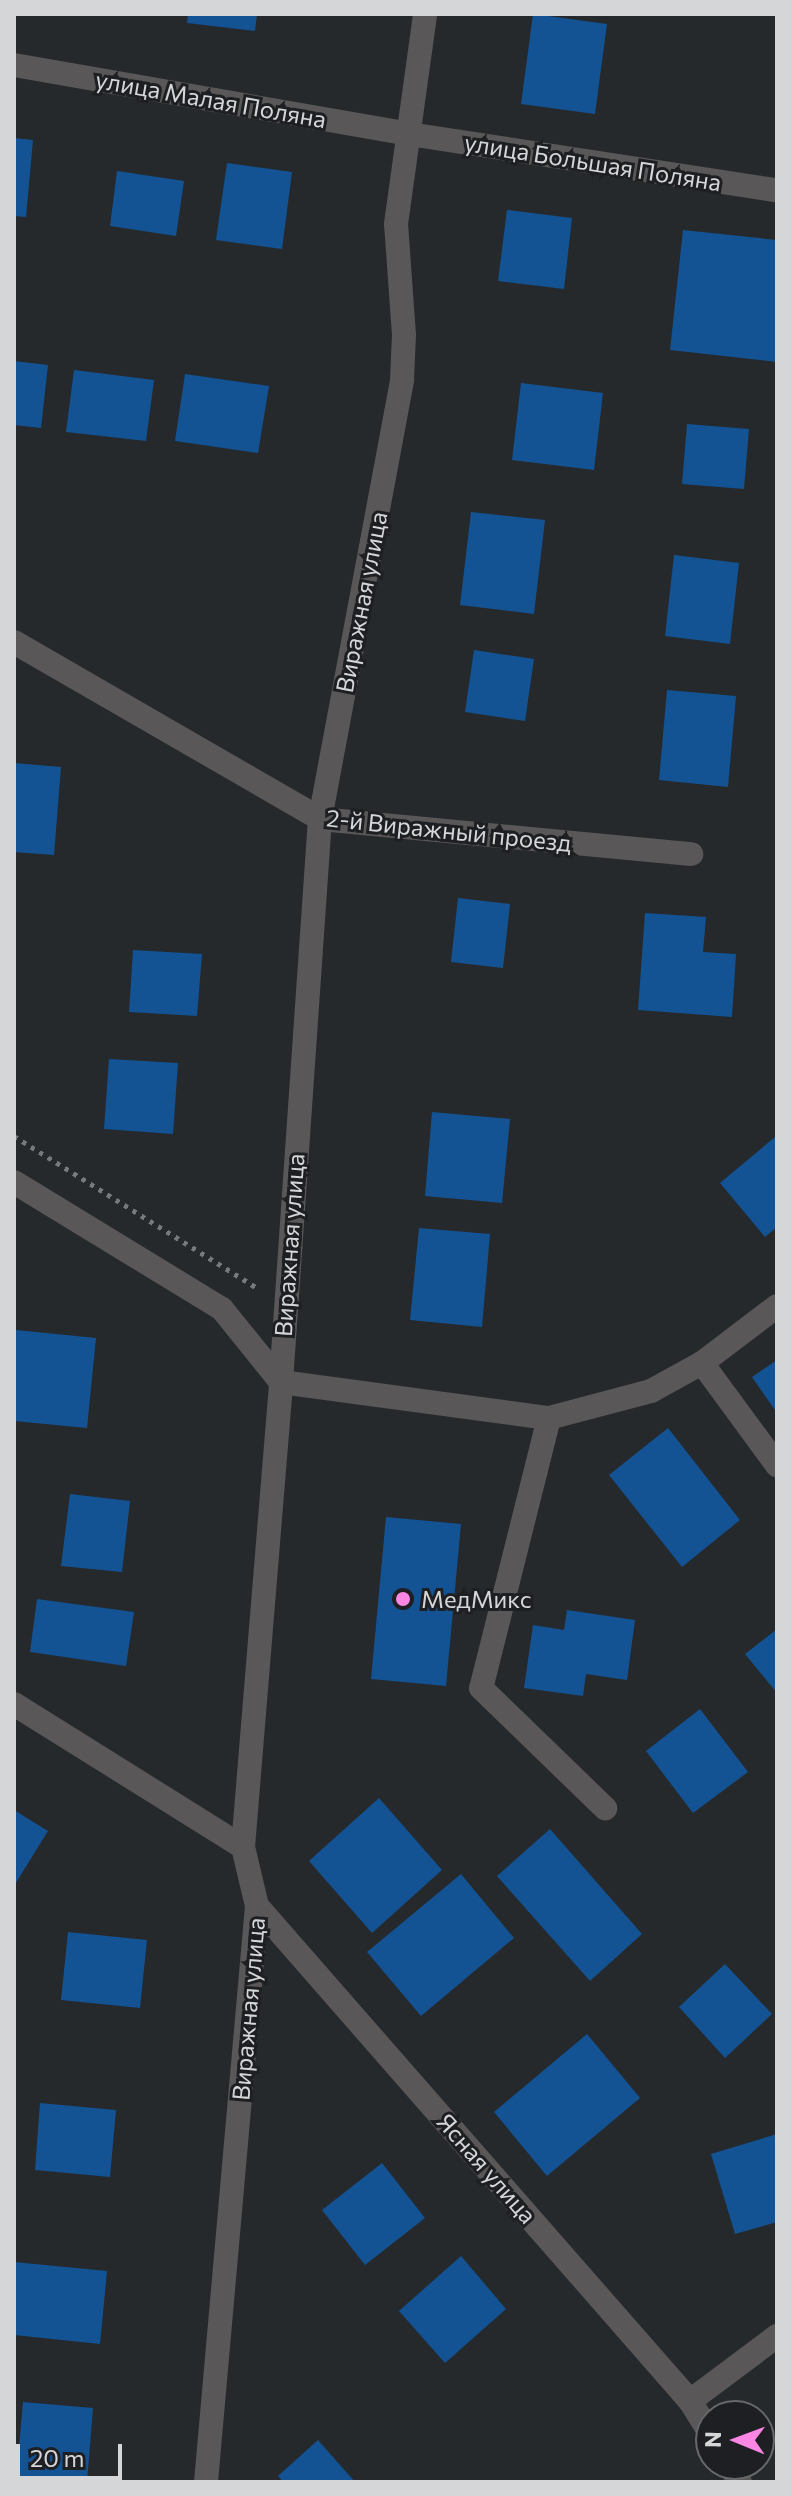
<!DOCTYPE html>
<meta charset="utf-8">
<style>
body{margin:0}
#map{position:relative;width:791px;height:2496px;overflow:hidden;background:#26292c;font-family:Commissioner,sans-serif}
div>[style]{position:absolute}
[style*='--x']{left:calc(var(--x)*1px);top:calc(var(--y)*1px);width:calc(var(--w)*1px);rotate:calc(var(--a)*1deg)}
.building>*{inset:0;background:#135393}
.path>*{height:5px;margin-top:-2.5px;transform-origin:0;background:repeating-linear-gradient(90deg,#77797c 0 4px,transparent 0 10px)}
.minor>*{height:24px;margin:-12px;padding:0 12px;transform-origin:12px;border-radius:12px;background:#595757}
.dots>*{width:22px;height:22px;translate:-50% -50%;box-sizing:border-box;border:4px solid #1d1f22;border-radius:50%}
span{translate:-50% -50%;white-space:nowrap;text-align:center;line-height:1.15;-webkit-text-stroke:6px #1d1f22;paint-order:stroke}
.street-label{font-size:24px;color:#d4d6d8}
.poi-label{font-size:24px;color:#d4d6d8}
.left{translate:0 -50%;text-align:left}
.frame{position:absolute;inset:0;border:16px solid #d4d6d8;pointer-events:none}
.north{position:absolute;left:695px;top:2400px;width:80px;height:80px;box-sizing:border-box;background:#1d1f22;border:2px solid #66686b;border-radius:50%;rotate:271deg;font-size:22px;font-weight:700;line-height:32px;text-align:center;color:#d4d6d8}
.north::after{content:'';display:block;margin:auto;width:28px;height:36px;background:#fc86e3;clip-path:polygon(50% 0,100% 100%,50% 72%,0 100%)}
.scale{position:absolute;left:16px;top:2444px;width:106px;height:36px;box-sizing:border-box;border:4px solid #d4d6d8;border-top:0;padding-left:10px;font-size:24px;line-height:28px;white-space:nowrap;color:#d4d6d8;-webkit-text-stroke:6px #1d1f22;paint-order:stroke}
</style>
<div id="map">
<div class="building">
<i style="clip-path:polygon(188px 14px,257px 14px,255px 31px,187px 23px)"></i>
<i style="clip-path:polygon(533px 14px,607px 24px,595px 114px,521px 104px)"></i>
<i style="clip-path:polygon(14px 138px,33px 140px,26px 217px,14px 216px)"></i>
<i style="clip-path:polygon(227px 163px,292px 172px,282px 249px,216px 240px)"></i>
<i style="clip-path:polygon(117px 171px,184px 181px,176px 236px,110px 226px)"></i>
<i style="clip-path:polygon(507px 210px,572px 218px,564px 289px,498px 281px)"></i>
<i style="clip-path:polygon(683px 230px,777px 240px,777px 362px,670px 350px)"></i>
<i style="clip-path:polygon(14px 361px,48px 365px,41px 428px,14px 425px)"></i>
<i style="clip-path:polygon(74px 370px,154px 380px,146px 441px,66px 432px)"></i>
<i style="clip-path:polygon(185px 374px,269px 386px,258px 453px,175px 441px)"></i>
<i style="clip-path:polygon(521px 383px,603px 393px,594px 470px,512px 460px)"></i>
<i style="clip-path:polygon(687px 424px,749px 429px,744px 489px,682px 484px)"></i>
<i style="clip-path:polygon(471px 512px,545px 520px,534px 614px,460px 605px)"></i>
<i style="clip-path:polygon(674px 555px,739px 563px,730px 644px,665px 636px)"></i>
<i style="clip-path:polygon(474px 650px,534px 659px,525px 721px,465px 712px)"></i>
<i style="clip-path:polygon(667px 690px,736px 696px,728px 787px,659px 780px)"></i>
<i style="clip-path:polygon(14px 763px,61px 767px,54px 855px,14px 852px)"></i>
<i style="clip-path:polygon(458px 898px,510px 904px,503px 968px,451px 962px)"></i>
<i style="clip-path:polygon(645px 913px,706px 917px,703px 952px,736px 954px,732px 1017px,638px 1010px)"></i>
<i style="clip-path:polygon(133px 950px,202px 954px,197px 1016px,129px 1012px)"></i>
<i style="clip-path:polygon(109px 1059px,178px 1063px,173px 1134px,104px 1129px)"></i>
<i style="clip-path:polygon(432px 1112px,510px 1119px,502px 1203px,425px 1196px)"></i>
<i style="clip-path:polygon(775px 1137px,777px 1227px,765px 1237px,720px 1183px)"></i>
<i style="clip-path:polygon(419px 1228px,490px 1234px,482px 1327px,410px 1320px)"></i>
<i style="clip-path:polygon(16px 1330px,96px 1338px,87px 1428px,14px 1421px)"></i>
<i style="clip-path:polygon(777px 1360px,777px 1413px,752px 1377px)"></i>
<i style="clip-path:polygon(668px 1428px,740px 1520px,682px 1567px,609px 1475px)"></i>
<i style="clip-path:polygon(70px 1494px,130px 1501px,122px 1572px,61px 1566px)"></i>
<i style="clip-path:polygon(386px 1517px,461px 1524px,446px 1686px,371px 1679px)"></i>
<i style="clip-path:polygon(37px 1599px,134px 1612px,126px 1666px,30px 1652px)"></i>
<i style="clip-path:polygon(567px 1610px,635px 1620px,627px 1680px,586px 1674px,583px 1696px,524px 1688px,533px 1625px,564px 1630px)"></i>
<i style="clip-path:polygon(777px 1629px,777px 1693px,745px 1654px)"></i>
<i style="clip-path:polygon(700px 1709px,748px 1772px,693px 1813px,646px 1751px)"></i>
<i style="clip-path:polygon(379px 1798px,442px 1870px,372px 1933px,309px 1861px)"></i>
<i style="clip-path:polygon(14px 1810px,48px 1831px,14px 1886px)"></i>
<i style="clip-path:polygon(550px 1829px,642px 1934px,590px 1981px,497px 1876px)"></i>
<i style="clip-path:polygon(461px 1874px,514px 1938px,421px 2016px,367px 1952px)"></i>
<i style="clip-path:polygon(68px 1932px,147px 1940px,140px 2008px,61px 2000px)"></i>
<i style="clip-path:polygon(725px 1964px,772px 2014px,725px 2058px,679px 2007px)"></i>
<i style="clip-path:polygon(587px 2034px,640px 2098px,547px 2176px,494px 2112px)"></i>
<i style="clip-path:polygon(40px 2103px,116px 2110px,110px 2177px,35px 2170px)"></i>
<i style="clip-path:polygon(777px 2134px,777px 2222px,735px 2234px,711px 2154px)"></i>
<i style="clip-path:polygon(382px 2163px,425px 2218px,365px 2265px,322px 2210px)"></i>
<i style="clip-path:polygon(461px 2256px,506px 2309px,445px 2363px,399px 2311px)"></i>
<i style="clip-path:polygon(14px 2262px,107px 2271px,100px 2344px,14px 2335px)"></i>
<i style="clip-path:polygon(23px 2402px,93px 2408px,87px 2482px,16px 2481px)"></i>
<i style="clip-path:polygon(318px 2440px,355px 2482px,283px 2482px,278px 2476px)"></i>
</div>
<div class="path">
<i style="--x:14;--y:1136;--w:287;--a:32"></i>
</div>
<div class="minor">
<i style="--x:14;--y:65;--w:401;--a:9.9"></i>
<i style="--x:409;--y:134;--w:372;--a:8.7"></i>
<i style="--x:14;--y:642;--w:354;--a:30"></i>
<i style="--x:320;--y:819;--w:373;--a:5.4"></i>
<i style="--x:14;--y:1182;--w:244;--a:31.4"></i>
<i style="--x:222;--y:1309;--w:94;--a:51.1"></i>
<i style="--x:281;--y:1382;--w:270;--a:7.7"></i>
<i style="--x:549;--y:1418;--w:106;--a:-14.8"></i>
<i style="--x:651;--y:1391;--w:58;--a:-28.8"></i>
<i style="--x:702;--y:1363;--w:94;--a:-37.2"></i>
<i style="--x:702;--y:1363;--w:127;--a:53.7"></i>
<i style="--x:549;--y:1418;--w:278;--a:104.1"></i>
<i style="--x:481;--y:1688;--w:173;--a:44.1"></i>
<i style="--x:14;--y:1704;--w:270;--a:32"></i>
<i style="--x:257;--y:1906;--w:658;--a:48.82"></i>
<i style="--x:690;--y:2401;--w:40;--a:58"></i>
<i style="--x:690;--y:2401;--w:109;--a:-36.8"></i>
<i style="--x:729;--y:2464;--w:21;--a:59"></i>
<i style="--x:206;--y:2482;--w:578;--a:-84.94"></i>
<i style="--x:257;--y:1906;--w:61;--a:-103.3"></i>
<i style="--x:243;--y:1847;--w:467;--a:-85.3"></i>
<i style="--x:281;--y:1382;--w:564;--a:-86.04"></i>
<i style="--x:320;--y:819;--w:447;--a:-79.4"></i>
<i style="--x:402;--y:380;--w:45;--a:-87.5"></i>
<i style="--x:404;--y:335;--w:111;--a:-94.1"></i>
<i style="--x:396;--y:224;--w:212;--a:-82.1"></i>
</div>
<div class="dots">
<i style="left:403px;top:1599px;background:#fc86e3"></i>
</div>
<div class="street-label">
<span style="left:211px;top:99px;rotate:10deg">улица Малая Поляна</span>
<span style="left:593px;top:162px;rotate:9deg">улица Большая Поляна</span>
<span style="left:361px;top:602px;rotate:-79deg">Виражная улица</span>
<span style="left:449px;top:830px;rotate:6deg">2-й Виражный проезд</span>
<span style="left:289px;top:1245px;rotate:-86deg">Виражная улица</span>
<span style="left:248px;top:2009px;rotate:-85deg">Виражная улица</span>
<span style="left:487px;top:2168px;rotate:49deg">Ясная улица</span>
</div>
<div class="poi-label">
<span class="left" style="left:421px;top:1599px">МедМикс</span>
</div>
<div class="frame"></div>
<div class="north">N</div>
<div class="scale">20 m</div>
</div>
